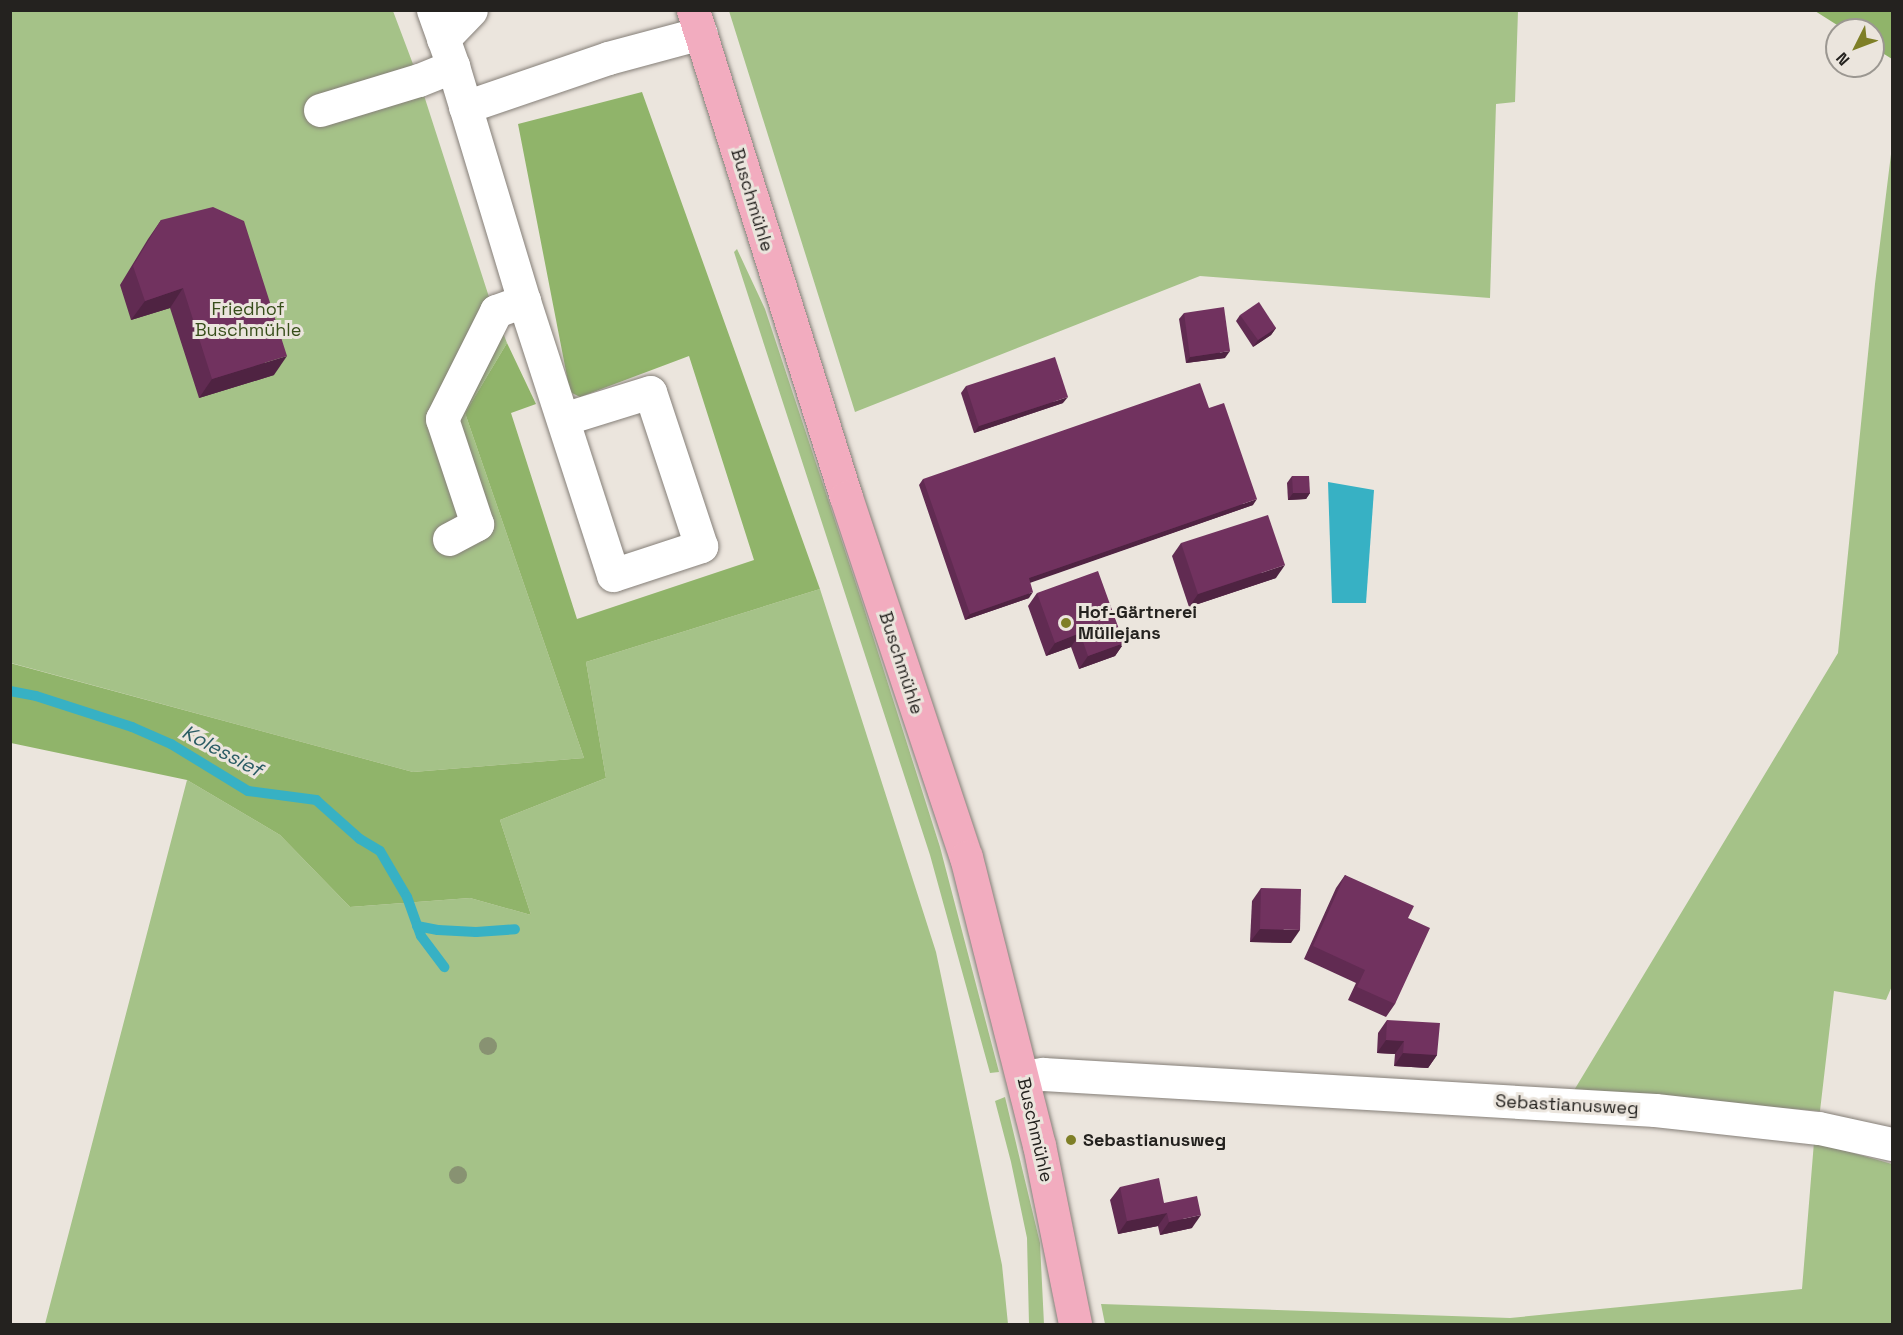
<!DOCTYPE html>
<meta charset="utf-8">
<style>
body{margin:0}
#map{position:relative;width:1903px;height:1335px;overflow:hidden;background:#ebe5dd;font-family:"Space Grotesk",sans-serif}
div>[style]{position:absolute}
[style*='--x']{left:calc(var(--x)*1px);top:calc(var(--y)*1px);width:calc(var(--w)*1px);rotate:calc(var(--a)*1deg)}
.green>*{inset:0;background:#a5c288}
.forest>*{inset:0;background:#90b46a}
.water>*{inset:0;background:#37b1c4}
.stream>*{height:10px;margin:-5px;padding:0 5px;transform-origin:5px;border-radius:5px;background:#37b1c4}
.roads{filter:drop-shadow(0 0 2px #857f78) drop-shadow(0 0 2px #857f78)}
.minor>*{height:33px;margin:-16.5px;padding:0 16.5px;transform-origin:16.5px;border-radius:16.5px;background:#fff}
.major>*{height:33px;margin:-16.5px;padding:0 16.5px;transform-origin:16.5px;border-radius:16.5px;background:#f2acbf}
.trees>*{width:18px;height:18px;margin:-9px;border-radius:50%;background:#889272}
.wall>*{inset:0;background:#612b52}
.shaded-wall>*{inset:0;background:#4f2342}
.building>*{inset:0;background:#71325f}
.dots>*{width:16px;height:16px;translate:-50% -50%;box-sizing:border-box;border:3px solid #ebe5dd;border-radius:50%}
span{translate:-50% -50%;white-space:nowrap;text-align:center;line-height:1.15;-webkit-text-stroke:6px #ebe5dd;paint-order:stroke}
.street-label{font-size:18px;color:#24221f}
.park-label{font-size:18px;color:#374e1a}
.poi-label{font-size:18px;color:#24221f;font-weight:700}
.left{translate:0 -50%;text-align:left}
.water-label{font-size:20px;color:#2a5c64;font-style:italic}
.frame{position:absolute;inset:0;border:12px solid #24221f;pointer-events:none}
.north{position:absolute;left:1825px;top:18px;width:60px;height:60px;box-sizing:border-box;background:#ebe5dd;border:2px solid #9b9791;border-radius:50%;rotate:228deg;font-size:16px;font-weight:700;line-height:24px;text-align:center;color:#24221f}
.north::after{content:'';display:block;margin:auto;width:21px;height:27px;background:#7e7f27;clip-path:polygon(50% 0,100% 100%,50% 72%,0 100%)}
</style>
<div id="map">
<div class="green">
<i style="clip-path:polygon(10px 11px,393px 11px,419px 80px,489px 297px,507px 343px,465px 413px,584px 758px,413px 772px,11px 663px)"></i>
<i style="clip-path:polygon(729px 11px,1518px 11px,1515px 102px,1496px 104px,1490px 298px,1200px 276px,855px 412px)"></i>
<i style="clip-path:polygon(1892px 146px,1892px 986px,1886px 1000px,1834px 991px,1820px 1111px,1573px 1092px,1838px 653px,1875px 284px)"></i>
<i style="clip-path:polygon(737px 249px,765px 309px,863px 605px,940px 847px,999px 1072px,990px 1073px,930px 855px,734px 252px)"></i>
<i style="clip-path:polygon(820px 589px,936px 952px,1002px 1265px,1008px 1324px,45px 1324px,187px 780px,280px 835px,350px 907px,470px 898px,531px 915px,500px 820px,606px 778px,586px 662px)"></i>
<i style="clip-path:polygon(1005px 1097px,1040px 1243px,1044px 1324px,1029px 1324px,1027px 1238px,1011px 1162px,995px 1101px)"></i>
<i style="clip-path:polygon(1814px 1142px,1892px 1164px,1892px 1324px,1105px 1324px,1101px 1304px,1510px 1318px,1802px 1289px)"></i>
</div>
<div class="forest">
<i style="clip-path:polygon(1815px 11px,1892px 11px,1892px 59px,1873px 47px,1873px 30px,1845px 30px)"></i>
<i style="clip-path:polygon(642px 92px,820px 589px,586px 662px,606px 778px,500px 820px,531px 915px,470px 898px,350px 907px,280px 835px,187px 780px,11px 743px,10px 663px,413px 772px,584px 758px,465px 413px,507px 343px,536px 404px,511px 413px,577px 619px,754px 560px,689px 356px,580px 397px,570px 392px,518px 124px)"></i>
</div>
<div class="water">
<i style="clip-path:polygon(1328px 482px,1374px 490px,1366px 603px,1332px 603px)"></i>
</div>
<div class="stream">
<i style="--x:10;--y:691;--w:26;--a:11"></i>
<i style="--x:36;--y:696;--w:101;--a:17.9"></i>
<i style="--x:132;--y:727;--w:43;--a:23.6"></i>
<i style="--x:171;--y:744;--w:90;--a:31.4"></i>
<i style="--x:248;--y:791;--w:69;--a:7.5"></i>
<i style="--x:316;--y:800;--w:59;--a:41.6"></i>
<i style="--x:360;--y:839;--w:23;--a:31"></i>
<i style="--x:380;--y:851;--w:53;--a:59.6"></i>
<i style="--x:407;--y:897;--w:41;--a:70.3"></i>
<i style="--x:421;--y:936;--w:39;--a:53"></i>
<i style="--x:417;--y:926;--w:21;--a:11"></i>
<i style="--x:438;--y:930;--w:38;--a:3"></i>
<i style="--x:476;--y:932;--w:39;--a:-4"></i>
</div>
<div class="roads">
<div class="minor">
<i style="--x:433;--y:10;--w:59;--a:70.3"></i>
<i style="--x:453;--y:66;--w:245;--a:73.2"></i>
<i style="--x:524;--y:301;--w:288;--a:72"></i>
<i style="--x:613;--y:575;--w:93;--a:-18.2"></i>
<i style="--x:701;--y:546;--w:162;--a:-108.3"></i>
<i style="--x:650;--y:392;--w:91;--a:162.8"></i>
<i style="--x:443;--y:39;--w:40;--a:-46"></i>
<i style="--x:465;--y:107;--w:151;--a:-18.9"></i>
<i style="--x:608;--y:58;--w:96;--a:-15"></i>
<i style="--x:320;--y:110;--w:103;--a:-16.9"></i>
<i style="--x:419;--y:80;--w:37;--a:-22"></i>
<i style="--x:449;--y:539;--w:32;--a:-28"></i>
<i style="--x:477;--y:524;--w:111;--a:-108.4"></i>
<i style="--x:442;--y:419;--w:121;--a:-63.4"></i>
<i style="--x:496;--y:311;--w:30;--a:-20"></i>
<i style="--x:1023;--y:1077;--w:20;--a:-9"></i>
<i style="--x:1043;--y:1074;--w:613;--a:3.37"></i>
<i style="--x:1655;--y:1110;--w:165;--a:6.3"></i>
<i style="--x:1819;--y:1128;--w:75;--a:12.4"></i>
</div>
<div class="major">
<i style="--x:693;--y:10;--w:510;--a:72.56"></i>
<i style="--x:846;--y:497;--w:379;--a:71.6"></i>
<i style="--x:966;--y:857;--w:297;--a:75.8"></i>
<i style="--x:1039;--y:1145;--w:183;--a:78.6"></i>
</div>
</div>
<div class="trees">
<i style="left:488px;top:1046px"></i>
<i style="left:458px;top:1175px"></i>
</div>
<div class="wall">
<i style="clip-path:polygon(161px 220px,274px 375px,199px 398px,170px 308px,131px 320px,120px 285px,148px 239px)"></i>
<i style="clip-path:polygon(1184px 313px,1225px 358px,1186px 363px,1179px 319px)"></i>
<i style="clip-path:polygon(1240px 315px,1276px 328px,1271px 335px,1253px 347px,1236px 321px)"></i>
<i style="clip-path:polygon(966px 386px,1063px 403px,974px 433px,961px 393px)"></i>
<i style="clip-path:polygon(1292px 476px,1310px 493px,1306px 499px,1288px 500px,1287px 483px)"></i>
<i style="clip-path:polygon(923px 479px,1253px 505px,1030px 582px,1029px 598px,965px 620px,919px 485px)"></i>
<i style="clip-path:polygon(1181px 543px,1276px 578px,1189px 607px,1172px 556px)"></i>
<i style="clip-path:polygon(1037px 593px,1124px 643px,1115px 656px,1079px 669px,1071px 647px,1046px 656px,1028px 606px)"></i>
<i style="clip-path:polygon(1345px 875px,1408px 918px,1395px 1004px,1386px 1017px,1348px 1000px,1356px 983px,1304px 959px,1336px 888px)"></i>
<i style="clip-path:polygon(1261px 888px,1291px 943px,1250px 942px,1252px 901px)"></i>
<i style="clip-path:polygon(1387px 1020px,1437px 1055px,1428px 1068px,1394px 1066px,1395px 1054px,1377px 1053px,1378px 1033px)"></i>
<i style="clip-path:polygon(1120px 1187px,1164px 1203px,1192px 1228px,1160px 1235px,1158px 1226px,1118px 1234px,1110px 1200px)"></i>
</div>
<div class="shaded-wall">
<i style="clip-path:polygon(183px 288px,170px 308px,131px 320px,145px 301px)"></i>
<i style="clip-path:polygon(1276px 328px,1271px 335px,1253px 347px,1258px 340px)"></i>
<i style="clip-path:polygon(1230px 351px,1225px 358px,1186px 363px,1190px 357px)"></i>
<i style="clip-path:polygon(287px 356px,274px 375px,199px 398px,212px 379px)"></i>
<i style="clip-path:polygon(1068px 397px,1063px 403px,974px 433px,979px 426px)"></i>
<i style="clip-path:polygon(1293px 493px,1310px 493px,1306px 499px,1288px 500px)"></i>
<i style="clip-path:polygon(1257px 499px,1253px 505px,1024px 585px,1029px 578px)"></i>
<i style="clip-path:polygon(1285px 565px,1276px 578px,1189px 607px,1198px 594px)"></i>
<i style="clip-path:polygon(1033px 592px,1029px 598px,965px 620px,970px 614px)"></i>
<i style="clip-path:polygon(1080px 633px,1071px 647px,1046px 656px,1055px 643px)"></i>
<i style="clip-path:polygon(1124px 643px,1115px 656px,1079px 669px,1088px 656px)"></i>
<i style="clip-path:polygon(1260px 929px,1300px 930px,1291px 943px,1250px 942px)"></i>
<i style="clip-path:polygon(1386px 1040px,1404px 1041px,1395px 1054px,1377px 1053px)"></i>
<i style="clip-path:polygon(1403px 1053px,1437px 1055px,1428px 1068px,1394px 1066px)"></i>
<i style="clip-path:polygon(1167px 1213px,1158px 1226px,1118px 1234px,1127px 1221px)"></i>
<i style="clip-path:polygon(1201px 1215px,1192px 1228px,1160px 1235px,1169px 1222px)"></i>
</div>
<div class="building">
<i style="clip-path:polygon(213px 207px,244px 221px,287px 356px,212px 379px,183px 288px,145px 301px,133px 266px,161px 220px)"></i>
<i style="clip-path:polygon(1259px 302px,1276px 328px,1258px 340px,1240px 315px)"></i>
<i style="clip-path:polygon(1224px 307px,1230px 351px,1190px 357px,1184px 313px)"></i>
<i style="clip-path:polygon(1055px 357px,1068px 397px,979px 426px,966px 386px)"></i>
<i style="clip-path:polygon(1200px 383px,1209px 408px,1224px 403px,1257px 499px,1029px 578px,1033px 592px,970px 614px,923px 479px)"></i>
<i style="clip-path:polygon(1292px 476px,1309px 476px,1310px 493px,1293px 493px)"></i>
<i style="clip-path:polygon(1268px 515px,1285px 565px,1198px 594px,1181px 543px)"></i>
<i style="clip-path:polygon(1098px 571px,1124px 643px,1088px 656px,1080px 633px,1055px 643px,1037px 593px)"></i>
<i style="clip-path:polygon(1345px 875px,1414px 906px,1408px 918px,1430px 928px,1395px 1004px,1357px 987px,1365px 970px,1313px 946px)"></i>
<i style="clip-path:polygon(1261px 888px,1301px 889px,1300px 930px,1260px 929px)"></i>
<i style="clip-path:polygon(1387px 1020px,1440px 1023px,1437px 1055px,1403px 1053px,1404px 1041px,1386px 1040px)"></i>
<i style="clip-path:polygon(1159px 1178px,1164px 1203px,1197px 1196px,1201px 1215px,1169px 1222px,1167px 1213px,1127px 1221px,1120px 1187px)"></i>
</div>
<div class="dots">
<i style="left:1066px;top:623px;background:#7e7f27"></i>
<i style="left:1071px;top:1140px;background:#7e7f27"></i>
</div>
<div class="street-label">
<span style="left:752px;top:200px;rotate:73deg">Buschmühle</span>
<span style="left:901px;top:663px;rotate:72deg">Buschmühle</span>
<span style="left:1567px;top:1105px;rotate:3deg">Sebastianusweg</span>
<span style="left:1035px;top:1130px;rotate:77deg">Buschmühle</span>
</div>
<div class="park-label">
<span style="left:248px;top:320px">Friedhof<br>Buschmühle</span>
</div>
<div class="poi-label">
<span class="left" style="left:1078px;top:623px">Hof-Gärtnerei<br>Müllejans</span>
<span class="left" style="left:1083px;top:1140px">Sebastianusweg</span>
</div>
<div class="water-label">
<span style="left:222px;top:751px;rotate:28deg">Kolessief</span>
</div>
<div class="frame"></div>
<div class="north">N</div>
</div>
